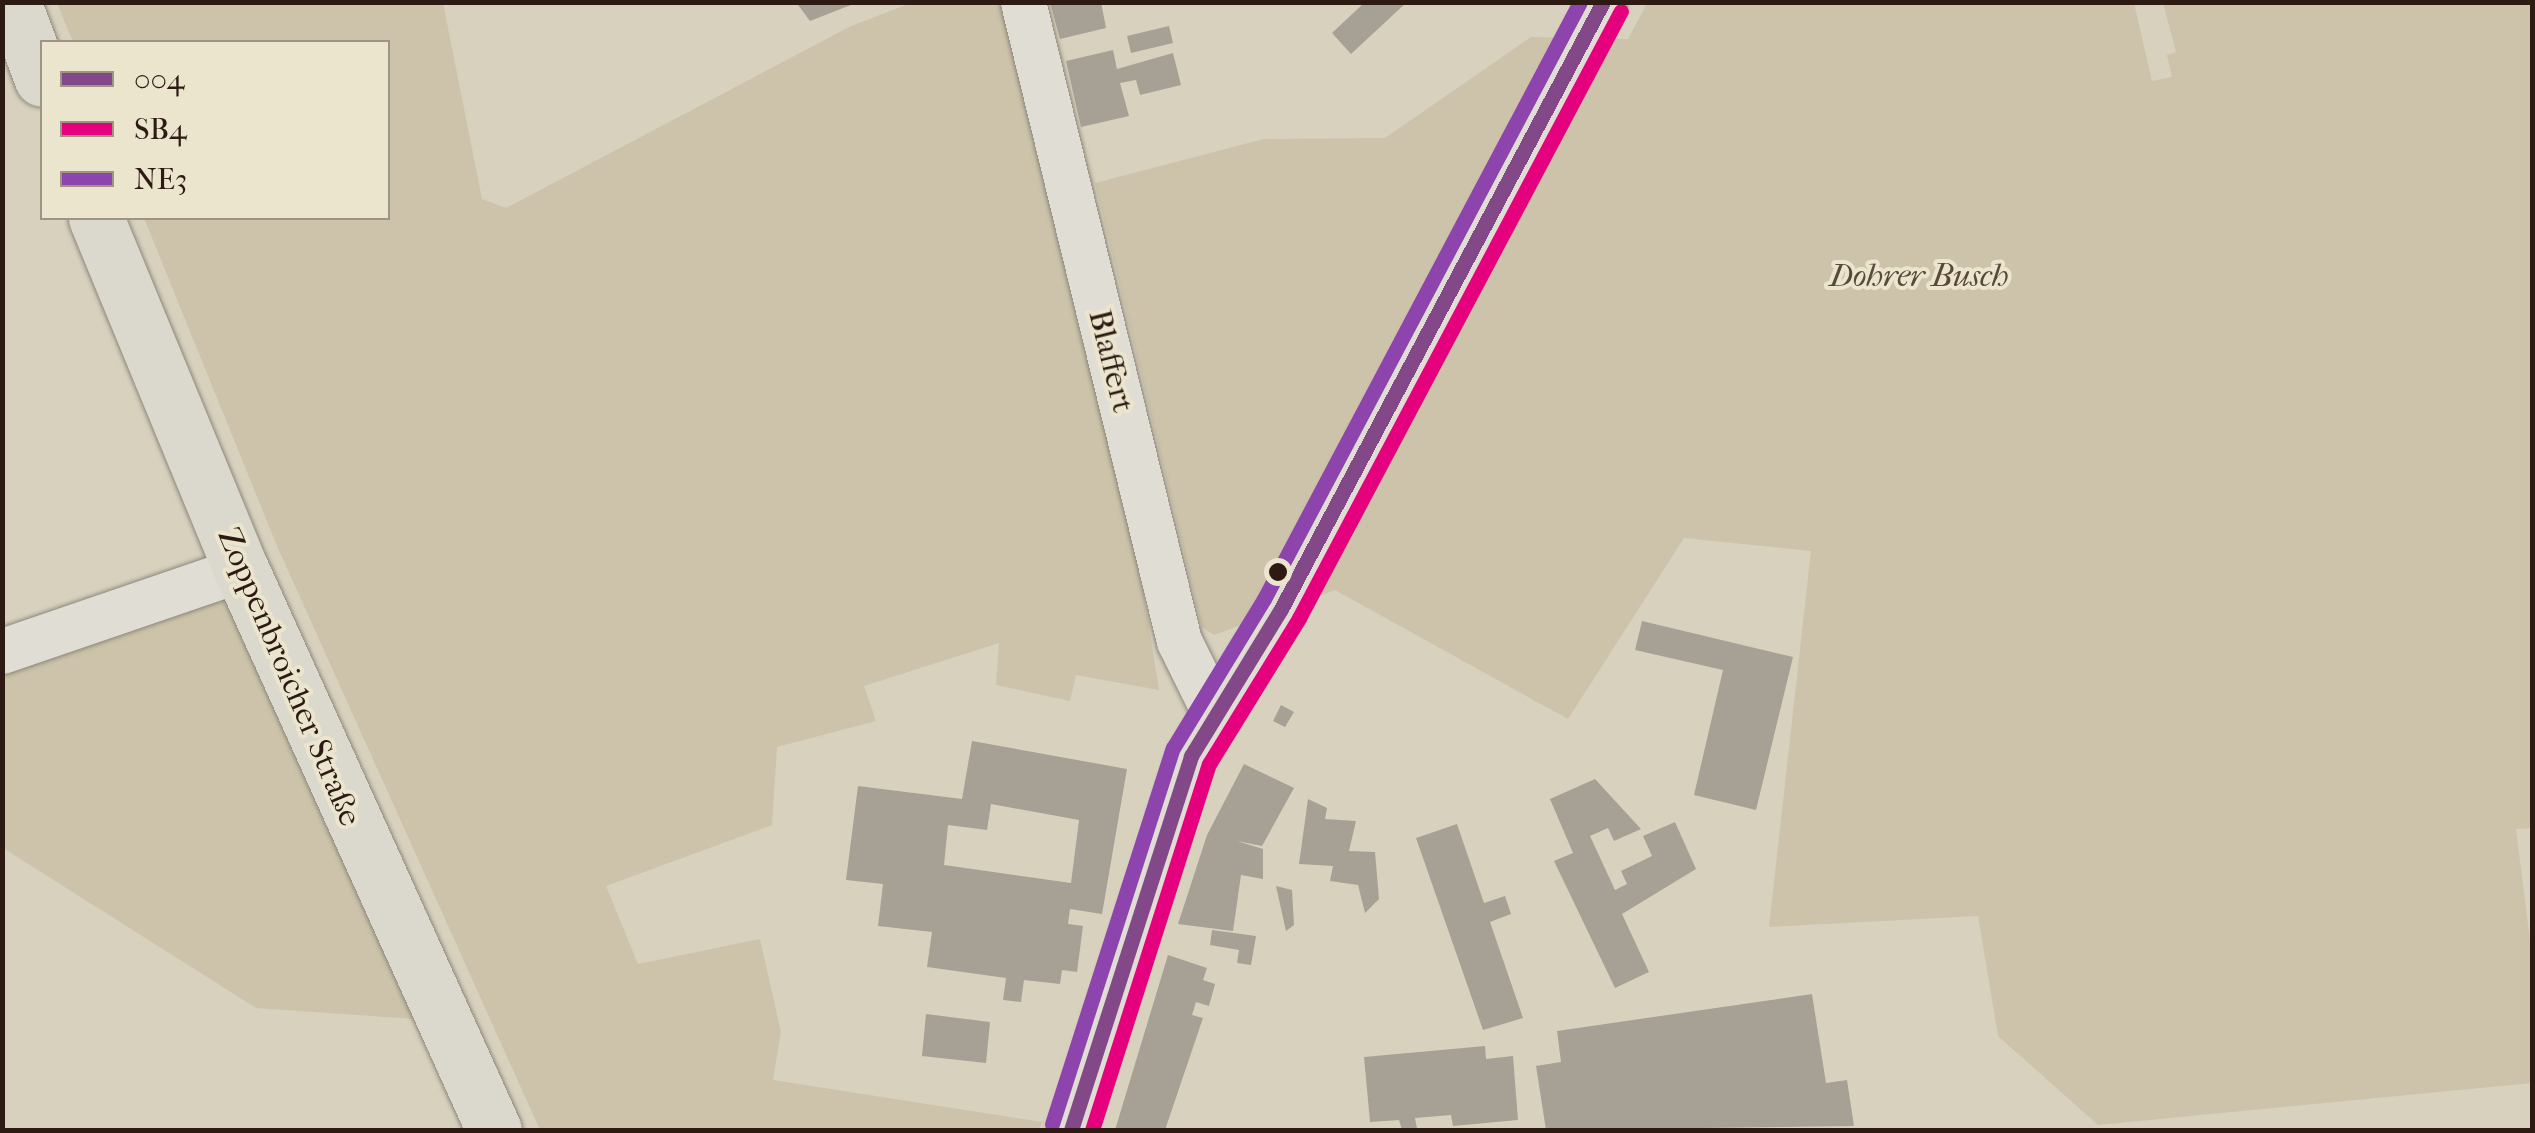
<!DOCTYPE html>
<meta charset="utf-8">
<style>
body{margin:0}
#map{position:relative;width:2535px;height:1133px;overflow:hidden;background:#d8d1be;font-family:"IM FELL French Canon",serif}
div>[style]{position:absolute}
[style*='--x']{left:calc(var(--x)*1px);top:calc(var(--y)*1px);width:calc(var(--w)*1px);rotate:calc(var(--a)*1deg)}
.green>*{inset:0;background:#ccc3aa}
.building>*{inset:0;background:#a7a195}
.roads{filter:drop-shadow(0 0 2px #8d877b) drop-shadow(0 0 2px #8d877b)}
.minor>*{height:45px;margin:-22.5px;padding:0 22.5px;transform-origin:22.5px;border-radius:22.5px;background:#e0ded4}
.major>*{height:55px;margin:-27.5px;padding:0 27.5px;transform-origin:27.5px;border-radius:27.5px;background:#dbd8cd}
.bus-1>*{height:15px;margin:-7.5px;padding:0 7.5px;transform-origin:7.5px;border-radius:7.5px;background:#824888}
.bus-2>*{height:15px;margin:-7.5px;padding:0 7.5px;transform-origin:7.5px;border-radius:7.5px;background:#e5007d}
.bus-3>*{height:15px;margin:-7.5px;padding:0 7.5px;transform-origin:7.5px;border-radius:7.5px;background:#8e44ad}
.dots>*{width:28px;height:28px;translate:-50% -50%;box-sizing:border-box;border:5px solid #ece5ce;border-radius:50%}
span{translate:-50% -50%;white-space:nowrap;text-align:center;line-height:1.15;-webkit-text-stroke:8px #ece5ce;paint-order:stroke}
.park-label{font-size:32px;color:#59493b;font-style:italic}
.street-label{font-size:32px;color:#2c1a13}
.frame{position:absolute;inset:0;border:5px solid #2c1a13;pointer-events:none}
.legend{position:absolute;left:40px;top:40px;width:350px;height:180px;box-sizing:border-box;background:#ece5ce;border:2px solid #9f9483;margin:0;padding:12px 18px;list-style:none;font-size:30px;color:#2c1a13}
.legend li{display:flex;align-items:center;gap:20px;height:50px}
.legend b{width:50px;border:2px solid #9f9483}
</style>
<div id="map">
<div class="green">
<i style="clip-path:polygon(57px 3px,443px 3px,482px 199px,506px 208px,851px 26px,911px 3px,1002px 3px,1137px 550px,1159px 690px,1076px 675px,1070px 701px,996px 685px,999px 643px,864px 686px,876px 721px,777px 747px,772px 825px,606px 886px,638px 964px,760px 939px,781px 1032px,773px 1080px,1042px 1122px,1039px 1130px,540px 1130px,277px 546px,144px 218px,388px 218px,388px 42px,73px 42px)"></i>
<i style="clip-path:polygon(1647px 3px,2134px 3px,2152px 81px,2172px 77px,2167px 55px,2176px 52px,2163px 3px,2532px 3px,2532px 828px,2516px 829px,2532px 956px,2532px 1083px,2098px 1125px,1998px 1036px,1978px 916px,1769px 927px,1811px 551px,1684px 538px,1568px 719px,1335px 590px,1214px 635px,1202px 627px,1095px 183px,1264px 139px,1385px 138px,1531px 37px,1628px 39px)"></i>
<i style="clip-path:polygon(221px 577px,415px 1019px,256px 1008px,3px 848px,2px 651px)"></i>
</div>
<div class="building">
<i style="clip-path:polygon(796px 2px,856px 2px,856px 3px,810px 21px)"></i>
<i style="clip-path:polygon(1050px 2px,1101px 2px,1106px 28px,1060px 39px)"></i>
<i style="clip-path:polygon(1365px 2px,1407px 2px,1351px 54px,1332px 33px)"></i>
<i style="clip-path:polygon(1169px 26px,1173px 43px,1131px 53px,1127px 36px)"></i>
<i style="clip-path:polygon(1113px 50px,1117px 69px,1173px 53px,1181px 85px,1140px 95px,1136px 80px,1120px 83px,1129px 116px,1081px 127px,1066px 61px)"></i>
<i style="clip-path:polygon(1642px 621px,1793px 657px,1756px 810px,1694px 795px,1723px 670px,1635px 650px)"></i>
<i style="clip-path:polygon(1281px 705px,1294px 712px,1285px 727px,1273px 721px)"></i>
<i style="clip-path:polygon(evenodd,972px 741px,1127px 769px,1102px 914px,1070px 909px,1068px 924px,1083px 926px,1077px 972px,1062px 970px,1060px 984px,1024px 980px,1021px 1002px,1003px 1000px,1006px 978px,927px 967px,932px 932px,878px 926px,883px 884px,846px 880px,858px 786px,962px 799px,972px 741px,991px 804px,1079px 820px,1071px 883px,944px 865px,948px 825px,987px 830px,991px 804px)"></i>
<i style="clip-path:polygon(1244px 764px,1294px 788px,1262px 846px,1237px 841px,1263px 849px,1263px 879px,1241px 875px,1233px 931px,1178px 924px,1207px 835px)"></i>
<i style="clip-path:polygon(1595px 779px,1641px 829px,1614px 841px,1608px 828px,1590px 836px,1615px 890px,1627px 884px,1621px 871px,1652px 856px,1643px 836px,1675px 822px,1696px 869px,1622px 914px,1649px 972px,1615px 988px,1554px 861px,1573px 853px,1550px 799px)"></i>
<i style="clip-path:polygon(1308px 799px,1327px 808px,1325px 819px,1356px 821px,1349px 851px,1375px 852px,1379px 899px,1365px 913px,1358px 885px,1330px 881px,1333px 866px,1299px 864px)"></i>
<i style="clip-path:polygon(1457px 824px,1484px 903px,1505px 896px,1511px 914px,1490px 922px,1523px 1018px,1483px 1030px,1416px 838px)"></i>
<i style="clip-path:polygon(1276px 886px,1292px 890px,1294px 925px,1286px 931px)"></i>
<i style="clip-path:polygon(1212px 930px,1256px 936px,1251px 965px,1237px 963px,1239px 950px,1210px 945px)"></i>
<i style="clip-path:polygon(1168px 955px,1207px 968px,1203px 980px,1215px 984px,1209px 1006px,1196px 1002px,1192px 1015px,1203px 1018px,1165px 1130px,1115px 1130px)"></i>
<i style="clip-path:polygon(1812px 994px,1826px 1083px,1847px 1080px,1854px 1126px,1546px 1130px,1536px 1066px,1561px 1062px,1557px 1031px)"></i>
<i style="clip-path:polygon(926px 1014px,990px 1022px,986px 1063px,922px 1056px)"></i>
<i style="clip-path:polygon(1485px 1046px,1486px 1059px,1513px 1056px,1518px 1120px,1453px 1126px,1451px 1115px,1415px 1118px,1417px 1129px,1402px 1130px,1399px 1120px,1370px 1122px,1364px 1057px)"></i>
</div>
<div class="roads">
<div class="minor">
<i style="--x:1023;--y:2;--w:658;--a:76.28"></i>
<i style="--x:1179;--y:641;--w:81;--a:63.7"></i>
<i style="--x:2;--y:651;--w:253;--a:-18.9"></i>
<i style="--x:1071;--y:1130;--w:393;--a:-72.2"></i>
<i style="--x:1191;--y:756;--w:172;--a:-58.5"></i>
<i style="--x:1281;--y:609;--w:687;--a:-62.06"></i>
</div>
<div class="major">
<i style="--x:13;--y:2;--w:82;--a:69.4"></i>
<i style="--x:96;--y:218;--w:380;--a:67.6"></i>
<i style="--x:241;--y:569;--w:615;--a:65.73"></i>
</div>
</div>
<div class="bus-1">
<i style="--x:1071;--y:1130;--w:393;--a:-72.2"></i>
<i style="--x:1191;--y:756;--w:172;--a:-58.5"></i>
<i style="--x:1281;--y:609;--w:687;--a:-62.06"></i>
</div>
<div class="bus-2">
<i style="--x:1092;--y:1130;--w:384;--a:-72.3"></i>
<i style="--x:1209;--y:764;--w:172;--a:-58.3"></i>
<i style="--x:1299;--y:618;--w:687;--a:-62.06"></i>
</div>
<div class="bus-3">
<i style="--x:1052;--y:1124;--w:395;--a:-72.2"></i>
<i style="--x:1173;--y:748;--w:175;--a:-58.6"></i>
<i style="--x:1264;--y:599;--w:675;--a:-62.11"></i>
</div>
<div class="dots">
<i style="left:1278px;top:572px;background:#2c1a13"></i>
</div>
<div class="park-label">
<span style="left:1919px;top:276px">Dohrer Busch</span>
</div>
<div class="street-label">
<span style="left:1111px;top:361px;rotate:76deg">Blaffert</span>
<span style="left:289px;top:677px;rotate:67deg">Zoppenbroicher Straße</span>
</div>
<div class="frame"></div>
<ul class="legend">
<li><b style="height:12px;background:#824888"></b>004</li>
<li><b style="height:12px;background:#e5007d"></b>SB4</li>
<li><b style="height:12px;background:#8e44ad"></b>NE3</li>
</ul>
</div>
